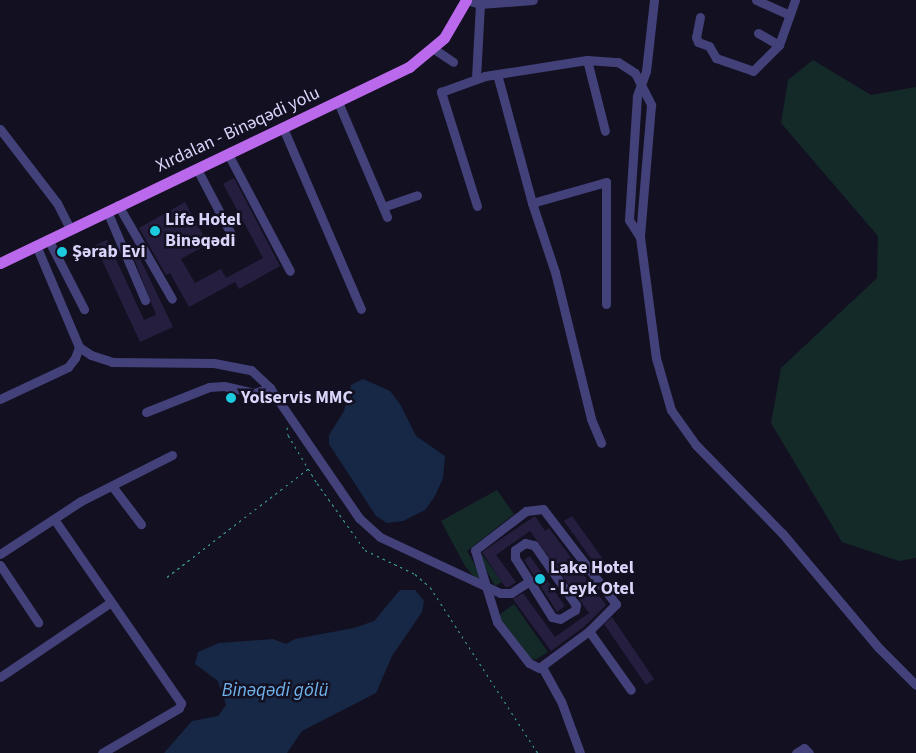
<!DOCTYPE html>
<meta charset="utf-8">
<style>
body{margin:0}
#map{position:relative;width:916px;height:753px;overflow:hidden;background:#131021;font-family:"Source Sans 3",sans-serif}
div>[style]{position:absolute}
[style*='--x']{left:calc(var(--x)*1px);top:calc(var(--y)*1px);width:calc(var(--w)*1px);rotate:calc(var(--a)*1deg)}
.green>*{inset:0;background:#142a29}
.water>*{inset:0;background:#162845}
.building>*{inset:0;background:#251e3f}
.path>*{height:1px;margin-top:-0.5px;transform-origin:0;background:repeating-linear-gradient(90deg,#3da69f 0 2.5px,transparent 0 6.5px)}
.minor>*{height:9px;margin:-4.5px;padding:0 4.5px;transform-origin:4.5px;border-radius:4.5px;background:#43417a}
.major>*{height:11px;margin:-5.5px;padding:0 5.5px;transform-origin:5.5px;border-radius:5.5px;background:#bb69ec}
.dots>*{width:14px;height:14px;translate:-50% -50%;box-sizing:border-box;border:2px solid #131021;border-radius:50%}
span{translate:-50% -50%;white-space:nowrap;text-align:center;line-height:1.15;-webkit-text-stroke:5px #131021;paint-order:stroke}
.street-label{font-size:18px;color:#d9d5fa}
.poi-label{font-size:18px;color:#d9d5fa;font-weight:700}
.left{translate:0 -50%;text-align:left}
.water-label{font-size:19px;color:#70b3ed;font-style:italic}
</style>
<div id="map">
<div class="green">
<i style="clip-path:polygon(813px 60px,871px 95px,916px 87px,916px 558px,899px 561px,842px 542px,771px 423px,781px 368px,877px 278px,878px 236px,781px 123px,788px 80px)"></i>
<i style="clip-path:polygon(497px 490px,514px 514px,467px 551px,481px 575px,481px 579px,475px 578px,465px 566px,441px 521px)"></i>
<i style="clip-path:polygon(481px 553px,502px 582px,495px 586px,480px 559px)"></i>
<i style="clip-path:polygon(514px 604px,548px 652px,535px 660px,529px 658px,498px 616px)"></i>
</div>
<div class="water">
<i style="clip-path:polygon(363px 379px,390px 391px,400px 404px,416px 436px,445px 456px,443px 478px,435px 496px,425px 510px,403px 521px,387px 523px,376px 516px,329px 444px,329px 435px,344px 411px,351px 385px)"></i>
<i style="clip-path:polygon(400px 590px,415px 590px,424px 601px,422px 612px,392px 656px,376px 693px,302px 731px,287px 753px,164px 753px,192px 721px,218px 716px,226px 705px,218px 681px,195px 664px,198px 652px,219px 643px,273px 639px,286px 644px,295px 639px,354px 628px,374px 621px)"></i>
</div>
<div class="building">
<i style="clip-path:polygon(234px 178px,280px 266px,239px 289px,235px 282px,189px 307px,170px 273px,166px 275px,139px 228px,185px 202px,208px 244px,181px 259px,195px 283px,221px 269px,226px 278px,263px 258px,223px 184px)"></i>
<i style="clip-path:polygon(107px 240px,144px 320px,156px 315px,129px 246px,133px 244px,173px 327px,140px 342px,95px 245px)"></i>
<i style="clip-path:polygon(535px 516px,545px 531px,549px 528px,606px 605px,585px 626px,551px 651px,513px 599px,523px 593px,555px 637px,589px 613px,530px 531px,496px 555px,516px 582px,509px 587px,505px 587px,482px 552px)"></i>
<i style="clip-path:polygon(572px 516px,608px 566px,600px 571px,564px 521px)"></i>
<i style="clip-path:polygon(530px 556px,565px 606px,557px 612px,524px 560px)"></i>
<i style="clip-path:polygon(612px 617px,654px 679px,646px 685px,604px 624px)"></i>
</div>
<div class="path">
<i style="--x:287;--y:427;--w:8;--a:83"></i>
<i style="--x:288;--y:435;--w:56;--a:58.9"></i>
<i style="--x:317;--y:483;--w:82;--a:54.4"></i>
<i style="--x:365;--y:550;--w:55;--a:25.6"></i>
<i style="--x:415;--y:574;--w:20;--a:41"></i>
<i style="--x:430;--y:587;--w:198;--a:57"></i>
<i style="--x:167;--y:577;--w:178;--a:-37.5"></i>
</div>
<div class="minor">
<i style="--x:467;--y:0;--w:14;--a:17"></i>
<i style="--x:480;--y:4;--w:53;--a:-4.3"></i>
<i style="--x:654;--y:0;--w:71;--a:96.4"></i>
<i style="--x:646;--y:71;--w:27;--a:110"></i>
<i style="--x:637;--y:96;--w:124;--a:93.7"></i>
<i style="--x:629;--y:220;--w:20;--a:57"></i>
<i style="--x:640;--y:237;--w:122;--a:82.5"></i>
<i style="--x:656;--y:358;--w:54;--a:73.9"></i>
<i style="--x:671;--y:410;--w:43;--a:54.5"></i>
<i style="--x:696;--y:445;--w:123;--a:45.7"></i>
<i style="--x:782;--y:533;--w:150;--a:49.9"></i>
<i style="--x:879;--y:648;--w:52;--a:45"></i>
<i style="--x:756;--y:0;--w:36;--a:24"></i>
<i style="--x:700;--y:17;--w:20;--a:101"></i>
<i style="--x:696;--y:37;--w:5;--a:68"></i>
<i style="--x:698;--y:42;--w:12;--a:20"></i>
<i style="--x:709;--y:46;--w:14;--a:60"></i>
<i style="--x:716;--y:58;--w:39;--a:19"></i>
<i style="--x:753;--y:71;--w:37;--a:-45"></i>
<i style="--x:779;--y:45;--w:48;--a:-70.4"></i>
<i style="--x:758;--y:33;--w:24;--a:30"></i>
<i style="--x:434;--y:49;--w:23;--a:34"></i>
<i style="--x:587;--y:60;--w:73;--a:75.8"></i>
<i style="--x:497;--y:74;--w:134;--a:74.8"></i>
<i style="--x:532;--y:203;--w:73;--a:71.6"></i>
<i style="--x:555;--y:272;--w:151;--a:76.2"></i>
<i style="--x:591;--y:419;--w:26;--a:67"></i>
<i style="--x:476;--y:78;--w:74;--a:-86.9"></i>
<i style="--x:338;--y:102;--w:125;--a:66.9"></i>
<i style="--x:283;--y:128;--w:197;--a:66.7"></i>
<i style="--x:0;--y:129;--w:93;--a:52.4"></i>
<i style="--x:57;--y:203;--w:28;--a:63"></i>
<i style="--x:228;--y:154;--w:132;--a:62.1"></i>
<i style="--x:197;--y:169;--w:73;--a:62.4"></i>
<i style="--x:532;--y:203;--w:77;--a:-15.8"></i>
<i style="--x:606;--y:182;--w:122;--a:90"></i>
<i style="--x:118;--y:205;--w:108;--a:60.1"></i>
<i style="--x:477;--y:206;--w:120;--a:-107.5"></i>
<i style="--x:441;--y:92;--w:47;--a:-20"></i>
<i style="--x:485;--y:76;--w:103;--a:-8.9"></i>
<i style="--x:587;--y:60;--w:31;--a:4"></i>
<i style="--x:618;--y:62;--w:20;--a:33"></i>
<i style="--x:635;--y:73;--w:36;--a:63"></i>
<i style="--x:651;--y:105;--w:132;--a:94.8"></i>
<i style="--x:383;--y:207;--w:36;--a:-19"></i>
<i style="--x:107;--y:211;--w:97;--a:66.9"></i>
<i style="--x:48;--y:239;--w:79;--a:62.8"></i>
<i style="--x:79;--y:347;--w:14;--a:34"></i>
<i style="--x:91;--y:355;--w:22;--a:18"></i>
<i style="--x:112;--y:362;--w:102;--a:0.6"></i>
<i style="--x:214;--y:363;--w:38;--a:11"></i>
<i style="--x:251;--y:370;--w:26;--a:43"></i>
<i style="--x:270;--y:388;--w:158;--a:55.6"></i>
<i style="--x:359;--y:518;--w:28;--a:42"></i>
<i style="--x:380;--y:537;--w:132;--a:25"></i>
<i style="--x:500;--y:593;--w:11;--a:0"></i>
<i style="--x:511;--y:593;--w:20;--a:-33"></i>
<i style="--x:0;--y:399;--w:75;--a:-25.2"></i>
<i style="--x:68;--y:367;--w:11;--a:-52"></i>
<i style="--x:75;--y:358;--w:12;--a:-70"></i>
<i style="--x:79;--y:347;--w:111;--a:-112.9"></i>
<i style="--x:146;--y:412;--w:68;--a:-21.6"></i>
<i style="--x:209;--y:387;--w:15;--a:-4"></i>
<i style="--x:224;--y:386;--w:31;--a:13"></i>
<i style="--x:254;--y:393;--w:17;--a:-17"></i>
<i style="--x:112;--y:486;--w:48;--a:52.7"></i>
<i style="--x:543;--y:509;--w:120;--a:52.5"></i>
<i style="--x:616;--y:604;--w:38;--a:135"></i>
<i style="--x:589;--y:631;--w:62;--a:143.5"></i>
<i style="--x:539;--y:668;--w:11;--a:-153"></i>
<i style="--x:529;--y:663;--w:52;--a:-128"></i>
<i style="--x:497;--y:622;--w:75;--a:-107"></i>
<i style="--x:475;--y:550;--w:64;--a:-37.4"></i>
<i style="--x:526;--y:511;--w:17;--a:-7"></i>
<i style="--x:54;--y:519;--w:224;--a:55.4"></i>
<i style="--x:181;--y:703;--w:5;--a:112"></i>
<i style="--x:179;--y:708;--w:89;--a:149.7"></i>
<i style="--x:525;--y:543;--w:9;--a:13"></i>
<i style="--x:534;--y:545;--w:73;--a:55"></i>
<i style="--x:576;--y:605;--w:5;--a:101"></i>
<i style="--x:575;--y:610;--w:17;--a:149"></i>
<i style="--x:560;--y:619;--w:8;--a:-166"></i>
<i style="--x:552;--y:617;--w:70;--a:-122.1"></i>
<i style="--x:515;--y:558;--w:8;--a:-90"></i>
<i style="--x:515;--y:550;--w:12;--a:-35"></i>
<i style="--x:0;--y:554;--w:97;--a:-33.2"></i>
<i style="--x:81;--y:501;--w:102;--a:-26.8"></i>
<i style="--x:0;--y:565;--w:69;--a:56.3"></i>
<i style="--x:589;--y:631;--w:72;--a:54.6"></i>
<i style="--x:542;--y:667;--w:39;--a:61"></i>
<i style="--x:561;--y:701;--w:55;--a:69.9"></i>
<i style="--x:0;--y:677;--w:134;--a:-34"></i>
<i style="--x:796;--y:753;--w:9;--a:-32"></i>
<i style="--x:804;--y:748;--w:7;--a:45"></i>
</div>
<div class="major">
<i style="--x:0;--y:263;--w:454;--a:-25.6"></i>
<i style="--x:409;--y:67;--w:45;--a:-39.6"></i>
<i style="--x:444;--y:38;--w:44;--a:-59.9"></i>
</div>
<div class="dots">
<i style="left:155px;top:231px;background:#1ccbdf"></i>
<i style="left:62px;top:252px;background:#1ccbdf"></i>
<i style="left:231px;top:398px;background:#1ccbdf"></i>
<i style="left:540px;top:579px;background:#1ccbdf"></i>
</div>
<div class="street-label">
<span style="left:238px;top:130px;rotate:-25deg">Xırdalan - Binəqədi yolu</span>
</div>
<div class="poi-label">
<span class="left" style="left:165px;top:231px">Life Hotel<br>Binəqədi</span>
<span class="left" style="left:72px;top:252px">Şərab Evi</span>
<span class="left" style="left:241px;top:398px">Yolservis MMC</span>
<span class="left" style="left:550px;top:579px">Lake Hotel<br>- Leyk Otel</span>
</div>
<div class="water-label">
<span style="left:275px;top:691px">Binəqədi gölü</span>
</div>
</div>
